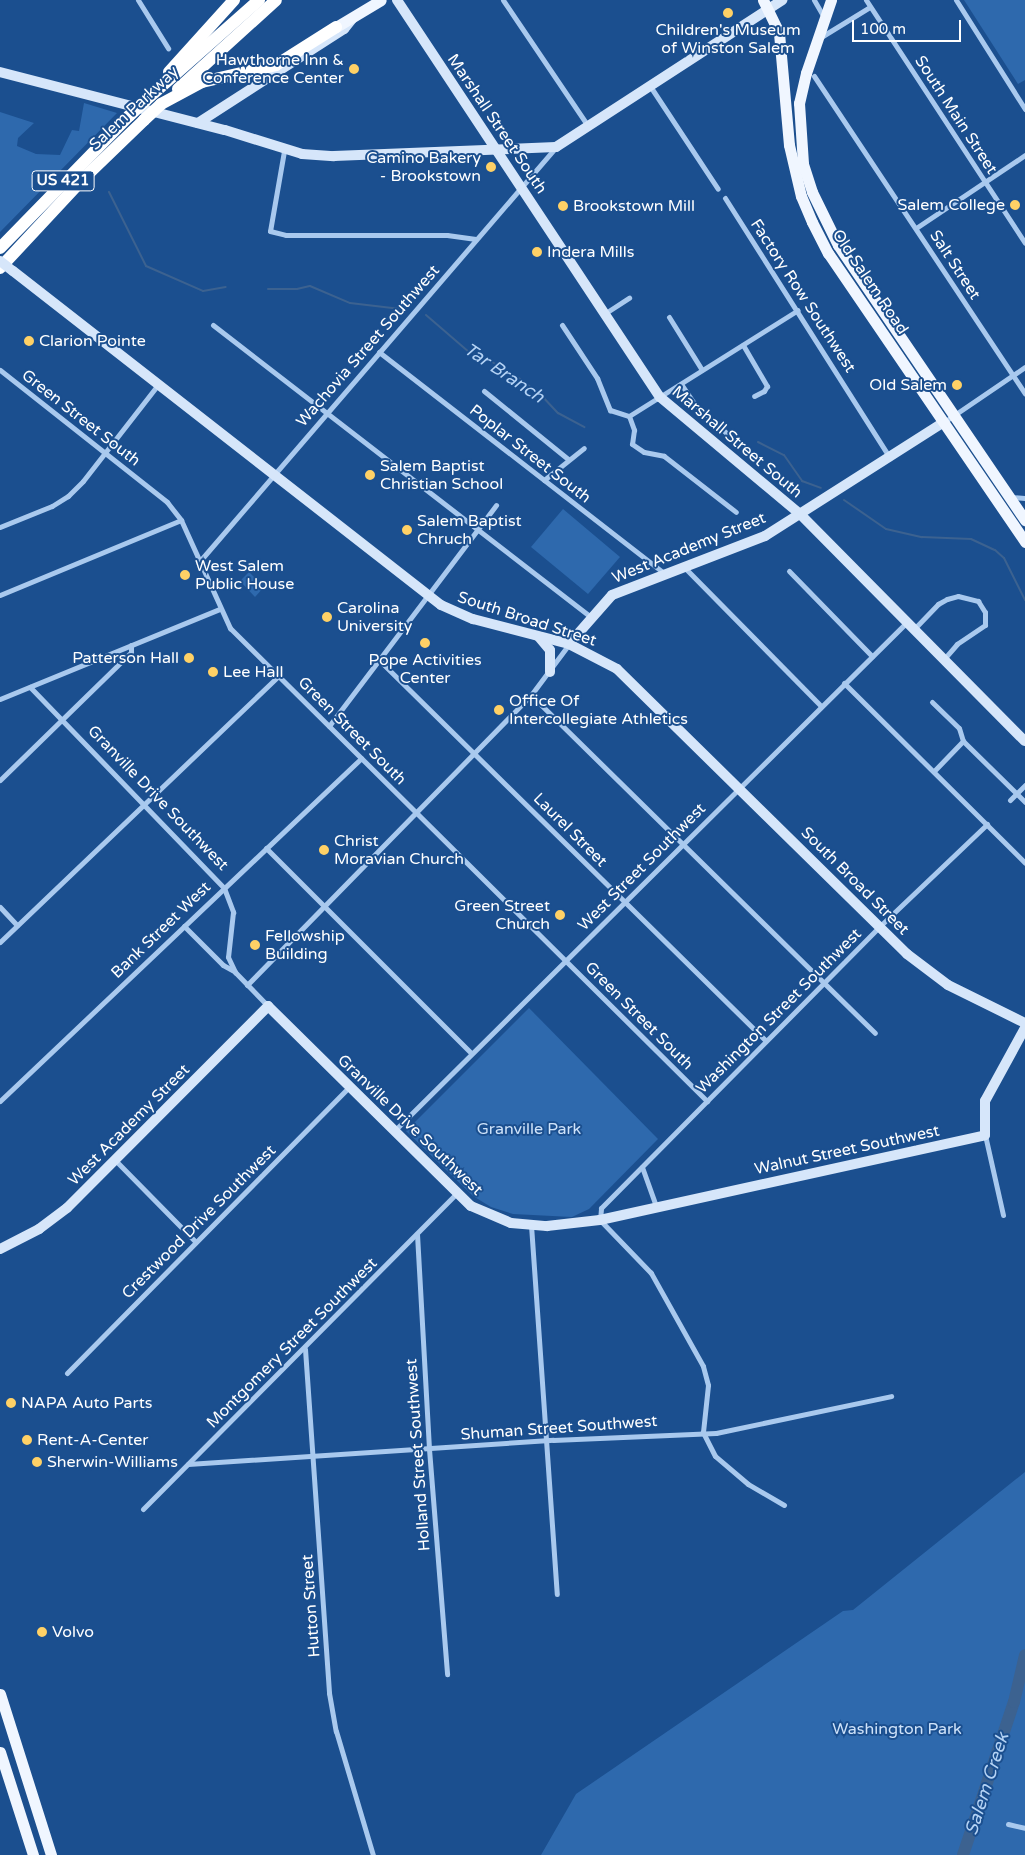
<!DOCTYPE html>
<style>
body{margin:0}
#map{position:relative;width:1025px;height:1855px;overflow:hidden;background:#1b4f8f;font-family:"Varela Round",sans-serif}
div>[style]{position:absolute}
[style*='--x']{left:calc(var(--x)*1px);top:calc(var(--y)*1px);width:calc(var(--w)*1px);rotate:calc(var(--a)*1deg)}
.green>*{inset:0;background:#2e69ad}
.stream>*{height:2px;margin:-1px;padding:0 1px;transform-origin:1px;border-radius:1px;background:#3c6290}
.river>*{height:12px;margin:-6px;padding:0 6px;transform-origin:6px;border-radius:6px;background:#3c6290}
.street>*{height:5px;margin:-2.5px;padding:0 2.5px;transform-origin:2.5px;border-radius:2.5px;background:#a9c9ee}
.secondary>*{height:10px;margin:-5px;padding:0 5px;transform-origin:5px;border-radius:5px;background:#d6e6fa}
.primary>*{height:11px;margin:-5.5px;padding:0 5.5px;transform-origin:5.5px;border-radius:5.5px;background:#f0f6ff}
.highway>*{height:12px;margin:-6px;padding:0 6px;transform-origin:6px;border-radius:6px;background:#fff}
.secondary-bridge>*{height:10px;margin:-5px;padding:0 5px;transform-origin:5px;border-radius:5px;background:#d6e6fa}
.highway-bridge>*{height:12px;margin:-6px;padding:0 6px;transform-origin:6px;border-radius:6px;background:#fff}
.dots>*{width:14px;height:14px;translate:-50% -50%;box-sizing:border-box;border:2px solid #1b4f8f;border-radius:50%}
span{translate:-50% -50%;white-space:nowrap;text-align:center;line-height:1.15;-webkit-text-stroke:4px #1b4f8f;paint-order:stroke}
.shield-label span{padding:1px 4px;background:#1b4f8f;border:1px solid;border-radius:4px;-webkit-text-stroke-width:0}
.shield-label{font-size:15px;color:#fff;font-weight:700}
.poi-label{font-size:16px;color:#fff}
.right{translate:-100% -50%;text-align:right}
.left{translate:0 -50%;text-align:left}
.street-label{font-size:16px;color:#fff}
.park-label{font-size:16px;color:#cfe3fa}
.water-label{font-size:18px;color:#b5d3f5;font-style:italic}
.scale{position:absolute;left:852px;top:20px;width:109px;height:22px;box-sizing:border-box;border:2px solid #fff;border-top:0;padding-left:6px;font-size:15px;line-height:18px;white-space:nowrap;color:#fff;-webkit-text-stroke:4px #1b4f8f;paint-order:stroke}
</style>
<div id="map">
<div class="green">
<i style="clip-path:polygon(964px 0,1025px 0,1025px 80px,1018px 84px)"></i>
<i style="clip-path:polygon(84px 103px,117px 113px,0 232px,0 112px,34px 123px,18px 138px,17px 146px,36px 154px,60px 155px,72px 130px,79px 131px)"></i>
<i style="clip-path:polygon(563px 509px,620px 557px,588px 594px,531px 547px)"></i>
<i style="clip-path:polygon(249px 572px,264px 587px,255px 597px,240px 581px)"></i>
<i style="clip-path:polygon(529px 1008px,658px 1139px,589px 1209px,572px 1217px,513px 1214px,491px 1207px,473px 1196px,406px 1131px)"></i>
<i style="clip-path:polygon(1025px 1472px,1025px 1855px,541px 1855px,576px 1794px,843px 1611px,853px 1610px)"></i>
</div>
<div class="stream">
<i style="--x:109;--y:192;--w:83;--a:63.4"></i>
<i style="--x:146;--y:266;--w:62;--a:23.7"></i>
<i style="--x:203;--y:291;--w:23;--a:-10"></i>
<i style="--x:268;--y:289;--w:29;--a:0"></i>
<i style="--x:297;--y:289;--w:13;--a:-13"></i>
<i style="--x:310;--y:286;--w:43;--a:23"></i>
<i style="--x:350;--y:303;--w:51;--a:6.7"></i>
<i style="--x:426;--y:315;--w:57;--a:40.7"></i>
<i style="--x:469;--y:352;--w:16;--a:18"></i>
<i style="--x:484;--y:357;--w:42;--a:31.4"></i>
<i style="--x:520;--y:379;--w:26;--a:37"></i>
<i style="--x:541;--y:395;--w:25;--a:47"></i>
<i style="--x:558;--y:413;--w:30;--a:28"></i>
<i style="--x:758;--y:442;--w:29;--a:27"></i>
<i style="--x:784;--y:455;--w:32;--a:55"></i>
<i style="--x:802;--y:481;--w:20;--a:20"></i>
<i style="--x:844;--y:500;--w:51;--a:34.6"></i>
<i style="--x:886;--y:529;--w:37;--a:13"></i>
<i style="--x:922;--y:537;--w:49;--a:2.3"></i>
<i style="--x:971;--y:539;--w:26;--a:25"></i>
<i style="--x:995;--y:550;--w:12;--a:42"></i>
<i style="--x:1004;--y:558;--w:47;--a:63.4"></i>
</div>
<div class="river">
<i style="--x:963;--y:1855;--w:161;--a:-71.6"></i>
<i style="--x:1014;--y:1702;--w:48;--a:-76.8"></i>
</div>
<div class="street">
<i style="--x:138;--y:0;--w:57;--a:58"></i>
<i style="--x:503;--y:0;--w:152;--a:56"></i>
<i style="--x:814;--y:0;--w:20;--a:60"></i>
<i style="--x:866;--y:0;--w:290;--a:56.8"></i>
<i style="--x:956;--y:0;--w:129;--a:57.7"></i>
<i style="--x:821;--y:37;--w:57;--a:-31.5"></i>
<i style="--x:814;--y:76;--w:381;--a:56.4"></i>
<i style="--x:650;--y:86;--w:123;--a:56.6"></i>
<i style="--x:284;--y:151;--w:81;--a:99.9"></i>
<i style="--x:270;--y:231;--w:16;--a:14"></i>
<i style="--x:286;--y:235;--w:161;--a:0"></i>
<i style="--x:447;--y:235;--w:29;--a:8"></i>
<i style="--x:725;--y:198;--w:308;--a:57.6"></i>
<i style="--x:916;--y:228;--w:131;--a:-33.8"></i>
<i style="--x:604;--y:314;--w:30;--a:-33"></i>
<i style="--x:669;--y:317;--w:62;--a:58.1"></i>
<i style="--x:213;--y:325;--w:478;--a:37.7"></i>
<i style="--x:562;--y:325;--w:64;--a:56.6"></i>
<i style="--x:597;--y:378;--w:35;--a:68"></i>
<i style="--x:610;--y:410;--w:20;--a:18"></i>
<i style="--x:743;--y:345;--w:48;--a:59.7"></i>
<i style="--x:767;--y:386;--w:6;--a:121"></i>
<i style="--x:764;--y:391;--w:11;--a:153"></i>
<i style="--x:379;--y:352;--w:362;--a:37.8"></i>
<i style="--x:0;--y:370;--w:213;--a:38.3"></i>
<i style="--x:167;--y:502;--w:23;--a:52"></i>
<i style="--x:181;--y:520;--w:119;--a:65.6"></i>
<i style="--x:230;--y:628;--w:672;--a:44.76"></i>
<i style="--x:681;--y:384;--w:23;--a:56"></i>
<i style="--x:694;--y:403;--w:56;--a:42.8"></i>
<i style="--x:484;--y:391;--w:108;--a:39"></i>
<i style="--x:629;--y:416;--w:199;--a:-32.1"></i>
<i style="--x:629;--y:416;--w:15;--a:70"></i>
<i style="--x:634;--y:430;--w:14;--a:98"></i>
<i style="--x:632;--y:444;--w:14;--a:34"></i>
<i style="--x:644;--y:452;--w:20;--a:11"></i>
<i style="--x:664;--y:456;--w:91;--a:37.9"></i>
<i style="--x:944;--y:422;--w:98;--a:-34.2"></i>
<i style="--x:544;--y:480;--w:51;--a:-38.7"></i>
<i style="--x:1011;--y:497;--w:14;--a:4"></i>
<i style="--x:0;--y:527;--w:56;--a:-22"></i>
<i style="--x:52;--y:506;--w:19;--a:-32"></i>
<i style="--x:68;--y:496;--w:21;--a:-45"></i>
<i style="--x:83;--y:481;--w:120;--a:-52.1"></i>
<i style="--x:199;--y:562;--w:547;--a:-49.3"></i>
<i style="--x:685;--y:568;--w:194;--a:45.4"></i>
<i style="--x:789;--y:571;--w:119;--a:45.7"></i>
<i style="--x:0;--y:595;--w:196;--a:-22.5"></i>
<i style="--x:914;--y:629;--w:35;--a:-46"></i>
<i style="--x:938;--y:604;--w:10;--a:-29"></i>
<i style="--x:947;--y:599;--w:11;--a:-15"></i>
<i style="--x:958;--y:596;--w:21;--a:14"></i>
<i style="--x:978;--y:601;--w:13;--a:58"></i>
<i style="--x:985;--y:612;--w:13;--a:90"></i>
<i style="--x:985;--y:625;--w:34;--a:146"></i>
<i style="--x:957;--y:644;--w:20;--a:131"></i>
<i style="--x:378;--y:659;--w:544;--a:44.55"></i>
<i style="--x:844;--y:683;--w:255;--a:44.8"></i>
<i style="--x:30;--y:687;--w:279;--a:46"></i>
<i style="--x:224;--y:888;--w:26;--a:69"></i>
<i style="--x:233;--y:912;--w:45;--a:96.3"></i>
<i style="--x:228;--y:957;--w:17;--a:65"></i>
<i style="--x:235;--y:972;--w:47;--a:45.9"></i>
<i style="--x:531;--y:695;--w:482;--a:44.5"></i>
<i style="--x:0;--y:699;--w:237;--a:-22.3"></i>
<i style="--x:932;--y:702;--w:37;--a:44"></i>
<i style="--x:959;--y:728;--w:14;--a:73"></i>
<i style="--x:963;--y:741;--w:87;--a:44.5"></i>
<i style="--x:329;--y:726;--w:277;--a:-52.9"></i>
<i style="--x:934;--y:771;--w:42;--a:-46"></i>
<i style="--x:0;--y:780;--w:183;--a:-44.3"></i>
<i style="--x:131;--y:652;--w:7;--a:-90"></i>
<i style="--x:1010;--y:800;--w:21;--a:-45"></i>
<i style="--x:266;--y:848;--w:290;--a:45"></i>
<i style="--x:0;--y:907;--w:25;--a:47"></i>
<i style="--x:184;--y:926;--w:55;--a:45"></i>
<i style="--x:223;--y:965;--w:13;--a:29"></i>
<i style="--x:0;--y:942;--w:385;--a:-43.7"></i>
<i style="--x:247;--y:985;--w:406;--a:-45.6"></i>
<i style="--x:531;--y:695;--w:64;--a:-53.3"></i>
<i style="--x:0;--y:1101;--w:498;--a:-43.5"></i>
<i style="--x:395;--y:1130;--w:721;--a:-44.78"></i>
<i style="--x:985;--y:1135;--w:82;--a:77.3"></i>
<i style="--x:115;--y:1160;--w:115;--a:45.4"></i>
<i style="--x:642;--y:1167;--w:41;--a:70.3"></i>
<i style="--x:531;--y:1225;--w:370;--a:86"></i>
<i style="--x:417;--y:1234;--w:215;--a:86.8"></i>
<i style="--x:429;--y:1449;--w:226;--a:85.4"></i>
<i style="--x:305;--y:1349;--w:345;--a:86"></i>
<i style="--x:329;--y:1693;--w:39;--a:80"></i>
<i style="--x:336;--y:1731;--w:129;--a:73.4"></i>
<i style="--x:67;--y:1373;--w:402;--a:-45.4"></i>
<i style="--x:188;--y:1464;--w:366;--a:-3.8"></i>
<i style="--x:553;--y:1440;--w:163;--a:-2.5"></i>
<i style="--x:716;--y:1433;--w:179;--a:-11.9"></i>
<i style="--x:784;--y:1505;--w:42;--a:-149.7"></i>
<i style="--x:748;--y:1484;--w:43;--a:-139.7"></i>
<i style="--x:715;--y:1456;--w:27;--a:-117"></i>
<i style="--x:703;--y:1432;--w:47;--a:-83.9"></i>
<i style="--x:708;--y:1385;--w:20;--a:-105"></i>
<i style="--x:703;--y:1366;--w:107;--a:-119.2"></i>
<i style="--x:651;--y:1273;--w:74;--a:-133.9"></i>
<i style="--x:600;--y:1220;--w:12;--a:-85"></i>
<i style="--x:601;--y:1208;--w:397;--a:-45.3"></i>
<i style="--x:880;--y:926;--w:148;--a:-43.6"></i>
<i style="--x:143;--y:1509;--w:445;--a:-45.2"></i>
<i style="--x:1008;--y:1824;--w:17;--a:13"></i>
</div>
<div class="secondary">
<i style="--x:397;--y:0;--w:476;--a:56.5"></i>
<i style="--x:660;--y:397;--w:184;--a:39.9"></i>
<i style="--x:801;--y:515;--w:318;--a:45.3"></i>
<i style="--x:0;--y:72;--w:232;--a:14.5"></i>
<i style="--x:225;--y:130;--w:81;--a:17.3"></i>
<i style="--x:302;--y:154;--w:32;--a:4"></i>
<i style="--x:334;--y:156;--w:222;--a:-2.3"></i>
<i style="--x:556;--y:147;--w:270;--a:-33"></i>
<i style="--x:198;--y:123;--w:174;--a:-32.8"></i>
<i style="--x:344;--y:29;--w:13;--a:-51"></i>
<i style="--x:13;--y:271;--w:543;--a:37.97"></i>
<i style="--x:441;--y:605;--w:35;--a:24"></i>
<i style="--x:473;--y:619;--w:99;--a:14.6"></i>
<i style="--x:569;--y:644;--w:54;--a:27.5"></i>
<i style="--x:617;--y:669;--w:407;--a:44.5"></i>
<i style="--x:907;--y:954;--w:51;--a:37.1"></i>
<i style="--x:948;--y:985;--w:86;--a:26.3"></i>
<i style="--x:539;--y:637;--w:17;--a:50"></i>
<i style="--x:550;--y:650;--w:22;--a:90"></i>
<i style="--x:569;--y:644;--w:65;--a:-48.7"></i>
<i style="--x:612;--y:595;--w:164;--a:-21.1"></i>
<i style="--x:765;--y:536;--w:212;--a:-32.5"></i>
<i style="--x:0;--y:1249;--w:44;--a:-27.1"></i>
<i style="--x:39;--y:1229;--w:35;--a:-37"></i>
<i style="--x:67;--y:1208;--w:285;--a:-45.1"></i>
<i style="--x:268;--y:1006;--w:285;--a:44.6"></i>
<i style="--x:471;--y:1206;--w:43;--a:23"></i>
<i style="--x:511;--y:1223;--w:36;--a:5"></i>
<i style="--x:547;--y:1226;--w:53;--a:-6.5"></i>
<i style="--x:600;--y:1220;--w:394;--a:-12.4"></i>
<i style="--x:985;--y:1135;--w:34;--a:-90"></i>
<i style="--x:985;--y:1101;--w:83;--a:-61.3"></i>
</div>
<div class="primary">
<i style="--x:763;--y:0;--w:37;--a:64"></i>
<i style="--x:779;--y:33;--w:112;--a:84.9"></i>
<i style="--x:789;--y:145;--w:52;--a:76.8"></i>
<i style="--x:801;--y:196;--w:28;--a:67"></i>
<i style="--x:812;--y:222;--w:35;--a:63"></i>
<i style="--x:828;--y:253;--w:350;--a:55.7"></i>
<i style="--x:831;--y:0;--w:77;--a:108.9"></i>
<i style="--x:806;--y:73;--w:31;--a:103"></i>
<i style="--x:799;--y:103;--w:61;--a:86.2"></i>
<i style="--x:803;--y:164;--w:29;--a:72"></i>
<i style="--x:812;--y:192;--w:59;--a:63.9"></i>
<i style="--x:838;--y:245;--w:333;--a:55.8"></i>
<i style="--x:336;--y:27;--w:52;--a:-31"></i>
<i style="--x:0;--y:1694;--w:169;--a:72.4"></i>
<i style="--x:0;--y:1752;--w:108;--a:72.2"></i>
</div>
<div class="highway">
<i style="--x:169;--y:72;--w:97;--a:-47.9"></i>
<i style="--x:178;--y:89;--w:132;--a:-42.2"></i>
<i style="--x:146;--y:100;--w:151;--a:-41.5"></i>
<i style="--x:161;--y:104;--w:47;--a:-28.2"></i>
<i style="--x:202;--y:82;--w:76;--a:-12.9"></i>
<i style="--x:276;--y:65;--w:71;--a:-32.3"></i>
<i style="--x:0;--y:248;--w:185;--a:-45.7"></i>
<i style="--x:0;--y:268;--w:122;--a:-47"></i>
<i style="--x:83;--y:179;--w:85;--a:-44"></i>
</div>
<div class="secondary-bridge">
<i style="--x:0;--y:261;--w:16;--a:38"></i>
</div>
<div class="highway-bridge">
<i style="--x:129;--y:116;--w:23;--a:-43"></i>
<i style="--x:144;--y:120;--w:23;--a:-43"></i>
</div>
<div class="dots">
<i style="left:728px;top:13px;background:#ffd166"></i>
<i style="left:354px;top:69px;background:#ffd166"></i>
<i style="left:491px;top:167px;background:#ffd166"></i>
<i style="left:1015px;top:205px;background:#ffd166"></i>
<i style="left:563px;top:206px;background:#ffd166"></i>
<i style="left:537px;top:252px;background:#ffd166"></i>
<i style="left:29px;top:341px;background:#ffd166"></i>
<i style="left:957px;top:385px;background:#ffd166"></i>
<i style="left:370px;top:475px;background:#ffd166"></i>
<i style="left:407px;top:530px;background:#ffd166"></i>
<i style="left:185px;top:575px;background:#ffd166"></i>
<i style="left:327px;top:617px;background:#ffd166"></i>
<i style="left:425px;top:643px;background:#ffd166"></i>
<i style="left:189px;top:658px;background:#ffd166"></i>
<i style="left:213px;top:672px;background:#ffd166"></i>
<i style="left:499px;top:710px;background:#ffd166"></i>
<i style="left:324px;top:850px;background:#ffd166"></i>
<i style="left:560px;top:915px;background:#ffd166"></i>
<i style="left:255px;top:945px;background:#ffd166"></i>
<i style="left:11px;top:1403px;background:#ffd166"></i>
<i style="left:27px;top:1440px;background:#ffd166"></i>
<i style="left:37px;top:1462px;background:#ffd166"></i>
<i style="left:42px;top:1632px;background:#ffd166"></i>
</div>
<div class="shield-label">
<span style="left:63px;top:181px">US 421</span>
</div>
<div class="poi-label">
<span style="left:728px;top:39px">Children's Museum<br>of Winston Salem</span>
<span class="right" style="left:344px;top:69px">Hawthorne Inn &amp;<br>Conference Center</span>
<span class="right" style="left:481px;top:167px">Camino Bakery<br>- Brookstown</span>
<span class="right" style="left:1005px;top:205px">Salem College</span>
<span class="left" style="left:573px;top:206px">Brookstown Mill</span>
<span class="left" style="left:547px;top:252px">Indera Mills</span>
<span class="left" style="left:39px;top:341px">Clarion Pointe</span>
<span class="right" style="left:947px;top:385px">Old Salem</span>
<span class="left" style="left:380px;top:475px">Salem Baptist<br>Christian School</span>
<span class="left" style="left:417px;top:530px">Salem Baptist<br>Chruch</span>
<span class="left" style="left:195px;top:575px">West Salem<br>Public House</span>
<span class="left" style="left:337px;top:617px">Carolina<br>University</span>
<span class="right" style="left:179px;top:658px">Patterson Hall</span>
<span style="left:425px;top:669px">Pope Activities<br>Center</span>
<span class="left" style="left:223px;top:672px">Lee Hall</span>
<span class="left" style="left:509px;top:710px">Office Of<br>Intercollegiate Athletics</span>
<span class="left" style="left:334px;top:850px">Christ<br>Moravian Church</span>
<span class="right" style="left:550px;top:915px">Green Street<br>Church</span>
<span class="left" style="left:265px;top:945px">Fellowship<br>Building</span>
<span class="left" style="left:21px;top:1403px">NAPA Auto Parts</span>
<span class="left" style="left:37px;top:1440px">Rent-A-Center</span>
<span class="left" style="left:47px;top:1462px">Sherwin-Williams</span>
<span class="left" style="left:52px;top:1632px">Volvo</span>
</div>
<div class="street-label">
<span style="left:134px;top:108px;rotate:-43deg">Salem Parkway</span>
<span style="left:956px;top:115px;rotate:57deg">South Main Street</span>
<span style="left:497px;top:124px;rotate:56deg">Marshall Street South</span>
<span style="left:955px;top:265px;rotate:57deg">Salt Street</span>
<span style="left:870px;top:282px;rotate:56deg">Old Salem Road</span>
<span style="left:803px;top:296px;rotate:57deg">Factory Row Southwest</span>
<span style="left:368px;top:346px;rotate:-49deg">Wachovia Street Southwest</span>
<span style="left:81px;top:418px;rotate:38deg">Green Street South</span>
<span style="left:737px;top:442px;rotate:40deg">Marshall Street South</span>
<span style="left:530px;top:454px;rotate:38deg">Poplar Street South</span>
<span style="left:689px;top:548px;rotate:-22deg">West Academy Street</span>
<span style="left:527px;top:619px;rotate:18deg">South Broad Street</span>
<span style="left:352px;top:731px;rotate:45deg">Green Street South</span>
<span style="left:158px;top:798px;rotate:46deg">Granville Drive Southwest</span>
<span style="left:570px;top:830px;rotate:45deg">Laurel Street</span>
<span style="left:642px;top:867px;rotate:-45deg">West Street Southwest</span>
<span style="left:855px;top:881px;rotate:45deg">South Broad Street</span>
<span style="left:161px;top:930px;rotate:-44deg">Bank Street West</span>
<span style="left:779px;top:1011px;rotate:-45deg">Washington Street Southwest</span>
<span style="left:639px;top:1016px;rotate:45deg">Green Street South</span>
<span style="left:129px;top:1125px;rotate:-45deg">West Academy Street</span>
<span style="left:410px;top:1125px;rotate:44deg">Granville Drive Southwest</span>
<span style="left:847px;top:1150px;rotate:-12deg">Walnut Street Southwest</span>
<span style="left:199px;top:1222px;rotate:-45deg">Crestwood Drive Southwest</span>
<span style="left:292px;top:1343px;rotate:-45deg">Montgomery Street Southwest</span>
<span style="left:559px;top:1428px;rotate:-4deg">Shuman Street Southwest</span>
<span style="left:418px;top:1455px;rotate:-94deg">Holland Street Southwest</span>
<span style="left:311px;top:1606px;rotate:-94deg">Hutton Street</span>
</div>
<div class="park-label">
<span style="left:529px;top:1129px">Granville Park</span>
<span style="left:897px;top:1729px">Washington Park</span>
</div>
<div class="water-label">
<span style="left:504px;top:373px;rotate:34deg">Tar Branch</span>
<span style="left:987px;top:1784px;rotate:-72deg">Salem Creek</span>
</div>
<div class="scale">100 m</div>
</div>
